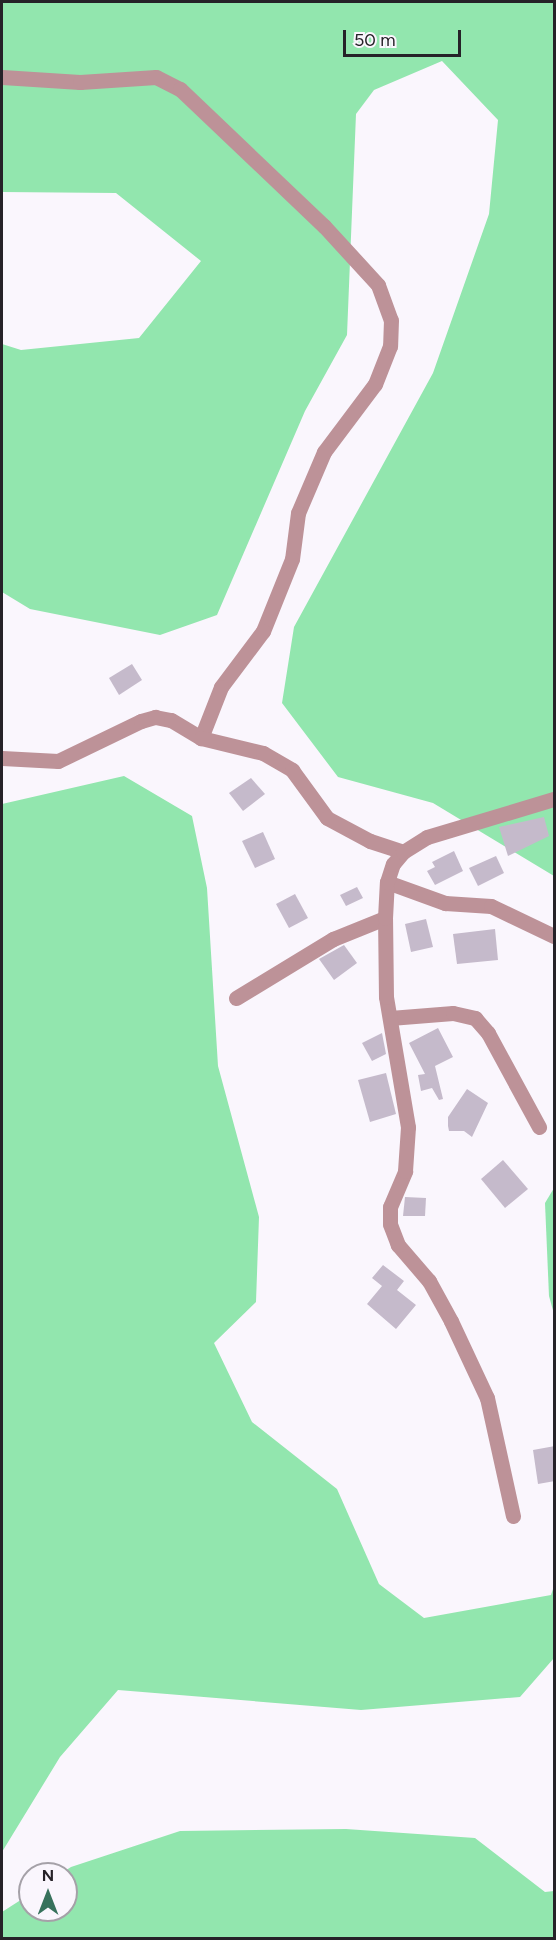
<!DOCTYPE html>
<style>
body{margin:0}
#map{position:relative;width:556px;height:1940px;overflow:hidden;background:#faf6fd;font-family:Figtree,sans-serif}
div>[style]{position:absolute}
[style*='--x']{left:calc(var(--x)*1px);top:calc(var(--y)*1px);width:calc(var(--w)*1px);rotate:calc(var(--a)*1deg)}
.green>*{inset:0;background:#92e6ae}
.building>*{inset:0;background:#c5bacb}
.street>*{height:15px;margin:-7.5px;padding:0 7.5px;transform-origin:7.5px;border-radius:7.5px;background:#bd9298}
span{translate:-50% -50%;white-space:nowrap;text-align:center;line-height:1.15;-webkit-text-stroke:5px #faf6fd;paint-order:stroke}
.frame{position:absolute;inset:0;border:3px solid #262228;pointer-events:none}
.north{position:absolute;left:18px;top:1862px;width:60px;height:60px;box-sizing:border-box;background:#faf6fd;border:2px solid #a5a1a8;border-radius:50%;rotate:0deg;font-size:16px;font-weight:700;line-height:24px;text-align:center;color:#262228}
.north::after{content:'';display:block;margin:auto;width:21px;height:27px;background:#37725c;clip-path:polygon(50% 0,100% 100%,50% 72%,0 100%)}
.scale{position:absolute;left:343px;top:30px;width:118px;height:27px;box-sizing:border-box;border:3px solid #262228;border-top:0;padding-left:8px;font-size:18px;line-height:21px;white-space:nowrap;color:#262228;-webkit-text-stroke:4px #faf6fd;paint-order:stroke}
</style>
<div id="map">
<div class="green">
<i style="clip-path:polygon(2px 2px,554px 2px,554px 876px,433px 803px,338px 777px,282px 703px,294px 627px,433px 373px,489px 214px,498px 120px,442px 61px,374px 90px,356px 114px,347px 335px,305px 411px,217px 615px,160px 635px,30px 609px,2px 592px,2px 344px,21px 350px,139px 338px,201px 261px,116px 193px,2px 192px)"></i>
<i style="clip-path:polygon(124px 776px,192px 816px,207px 888px,218px 1066px,259px 1217px,256px 1302px,214px 1343px,252px 1422px,337px 1489px,379px 1584px,424px 1618px,551px 1595px,554px 1586px,554px 1658px,520px 1697px,361px 1710px,118px 1690px,60px 1757px,2px 1852px,2px 804px)"></i>
<i style="clip-path:polygon(554px 1188px,554px 1314px,549px 1296px,545px 1203px)"></i>
<i style="clip-path:polygon(346px 1829px,475px 1838px,545px 1892px,554px 1891px,554px 1938px,2px 1938px,2px 1912px,30px 1894px,30px 1910px,66px 1910px,66px 1874px,60px 1874px,71px 1867px,180px 1831px)"></i>
</div>
<div class="building">
<i style="clip-path:polygon(132px 664px,142px 680px,119px 695px,109px 678px)"></i>
<i style="clip-path:polygon(251px 778px,265px 794px,243px 811px,229px 793px)"></i>
<i style="clip-path:polygon(544px 817px,549px 836px,508px 856px,499px 827px)"></i>
<i style="clip-path:polygon(263px 832px,275px 859px,255px 868px,242px 841px)"></i>
<i style="clip-path:polygon(454px 851px,463px 871px,435px 885px,427px 871px,435px 867px,432px 862px)"></i>
<i style="clip-path:polygon(496px 856px,504px 873px,478px 886px,469px 868px)"></i>
<i style="clip-path:polygon(357px 887px,363px 898px,346px 906px,340px 895px)"></i>
<i style="clip-path:polygon(295px 894px,308px 918px,289px 928px,276px 904px)"></i>
<i style="clip-path:polygon(426px 919px,433px 947px,411px 952px,405px 924px)"></i>
<i style="clip-path:polygon(495px 929px,498px 960px,457px 964px,453px 934px)"></i>
<i style="clip-path:polygon(344px 945px,357px 963px,334px 980px,319px 959px)"></i>
<i style="clip-path:polygon(438px 1028px,453px 1057px,435px 1066px,443px 1099px,439px 1100px,432px 1088px,421px 1091px,418px 1075px,425px 1074px,409px 1043px)"></i>
<i style="clip-path:polygon(382px 1033px,386px 1054px,372px 1061px,362px 1043px)"></i>
<i style="clip-path:polygon(386px 1073px,396px 1114px,370px 1122px,358px 1080px)"></i>
<i style="clip-path:polygon(467px 1089px,488px 1103px,472px 1137px,464px 1131px,449px 1131px,448px 1126px,448px 1117px)"></i>
<i style="clip-path:polygon(503px 1160px,528px 1189px,505px 1208px,481px 1179px)"></i>
<i style="clip-path:polygon(405px 1197px,426px 1198px,425px 1216px,403px 1216px)"></i>
<i style="clip-path:polygon(383px 1265px,404px 1281px,397px 1290px,416px 1305px,396px 1329px,367px 1304px,382px 1286px,372px 1278px)"></i>
<i style="clip-path:polygon(555px 1446px,555px 1481px,538px 1484px,533px 1450px)"></i>
</div>
<div class="street">
<i style="--x:2;--y:77;--w:78;--a:3.7"></i>
<i style="--x:80;--y:82;--w:76;--a:-3.8"></i>
<i style="--x:156;--y:77;--w:27;--a:27"></i>
<i style="--x:180;--y:89;--w:199;--a:43.6"></i>
<i style="--x:324;--y:226;--w:80;--a:47.5"></i>
<i style="--x:378;--y:285;--w:37;--a:70"></i>
<i style="--x:391;--y:320;--w:26;--a:92"></i>
<i style="--x:390;--y:346;--w:41;--a:111.5"></i>
<i style="--x:375;--y:384;--w:85;--a:126.9"></i>
<i style="--x:324;--y:452;--w:66;--a:113.1"></i>
<i style="--x:298;--y:513;--w:46;--a:97.4"></i>
<i style="--x:292;--y:559;--w:78;--a:111.9"></i>
<i style="--x:263;--y:631;--w:70;--a:126.9"></i>
<i style="--x:221;--y:687;--w:55;--a:111.4"></i>
<i style="--x:2;--y:758;--w:56;--a:3.1"></i>
<i style="--x:58;--y:761;--w:92;--a:-25.7"></i>
<i style="--x:141;--y:721;--w:15;--a:-16"></i>
<i style="--x:155;--y:717;--w:16;--a:11"></i>
<i style="--x:171;--y:720;--w:35;--a:31"></i>
<i style="--x:201;--y:738;--w:64;--a:13.6"></i>
<i style="--x:263;--y:753;--w:34;--a:30"></i>
<i style="--x:292;--y:770;--w:59;--a:53.9"></i>
<i style="--x:327;--y:818;--w:49;--a:28.1"></i>
<i style="--x:370;--y:841;--w:35;--a:18"></i>
<i style="--x:387;--y:882;--w:62;--a:19.9"></i>
<i style="--x:445;--y:903;--w:46;--a:3.7"></i>
<i style="--x:491;--y:906;--w:70;--a:25.5"></i>
<i style="--x:236;--y:998;--w:114;--a:-31.3"></i>
<i style="--x:333;--y:939;--w:56;--a:-22"></i>
<i style="--x:390;--y:1018;--w:63;--a:-4.5"></i>
<i style="--x:453;--y:1013;--w:23;--a:13"></i>
<i style="--x:475;--y:1018;--w:20;--a:49"></i>
<i style="--x:488;--y:1033;--w:107;--a:61.5"></i>
<i style="--x:513;--y:1516;--w:121;--a:-102.4"></i>
<i style="--x:487;--y:1398;--w:85;--a:-115.1"></i>
<i style="--x:451;--y:1321;--w:46;--a:-118.8"></i>
<i style="--x:429;--y:1281;--w:48;--a:-130.7"></i>
<i style="--x:398;--y:1245;--w:22;--a:-111"></i>
<i style="--x:390;--y:1224;--w:17;--a:-90"></i>
<i style="--x:390;--y:1207;--w:39;--a:-67"></i>
<i style="--x:405;--y:1171;--w:44;--a:-86.1"></i>
<i style="--x:408;--y:1127;--w:132;--a:-99.6"></i>
<i style="--x:386;--y:997;--w:79;--a:-90.7"></i>
<i style="--x:385;--y:918;--w:36;--a:-87"></i>
<i style="--x:387;--y:882;--w:19;--a:-72"></i>
<i style="--x:393;--y:864;--w:16;--a:-50"></i>
<i style="--x:403;--y:852;--w:28;--a:-32"></i>
<i style="--x:427;--y:837;--w:133;--a:-16.7"></i>
</div>
<div class="frame"></div>
<div class="north">N</div>
<div class="scale">50 m</div>
</div>
